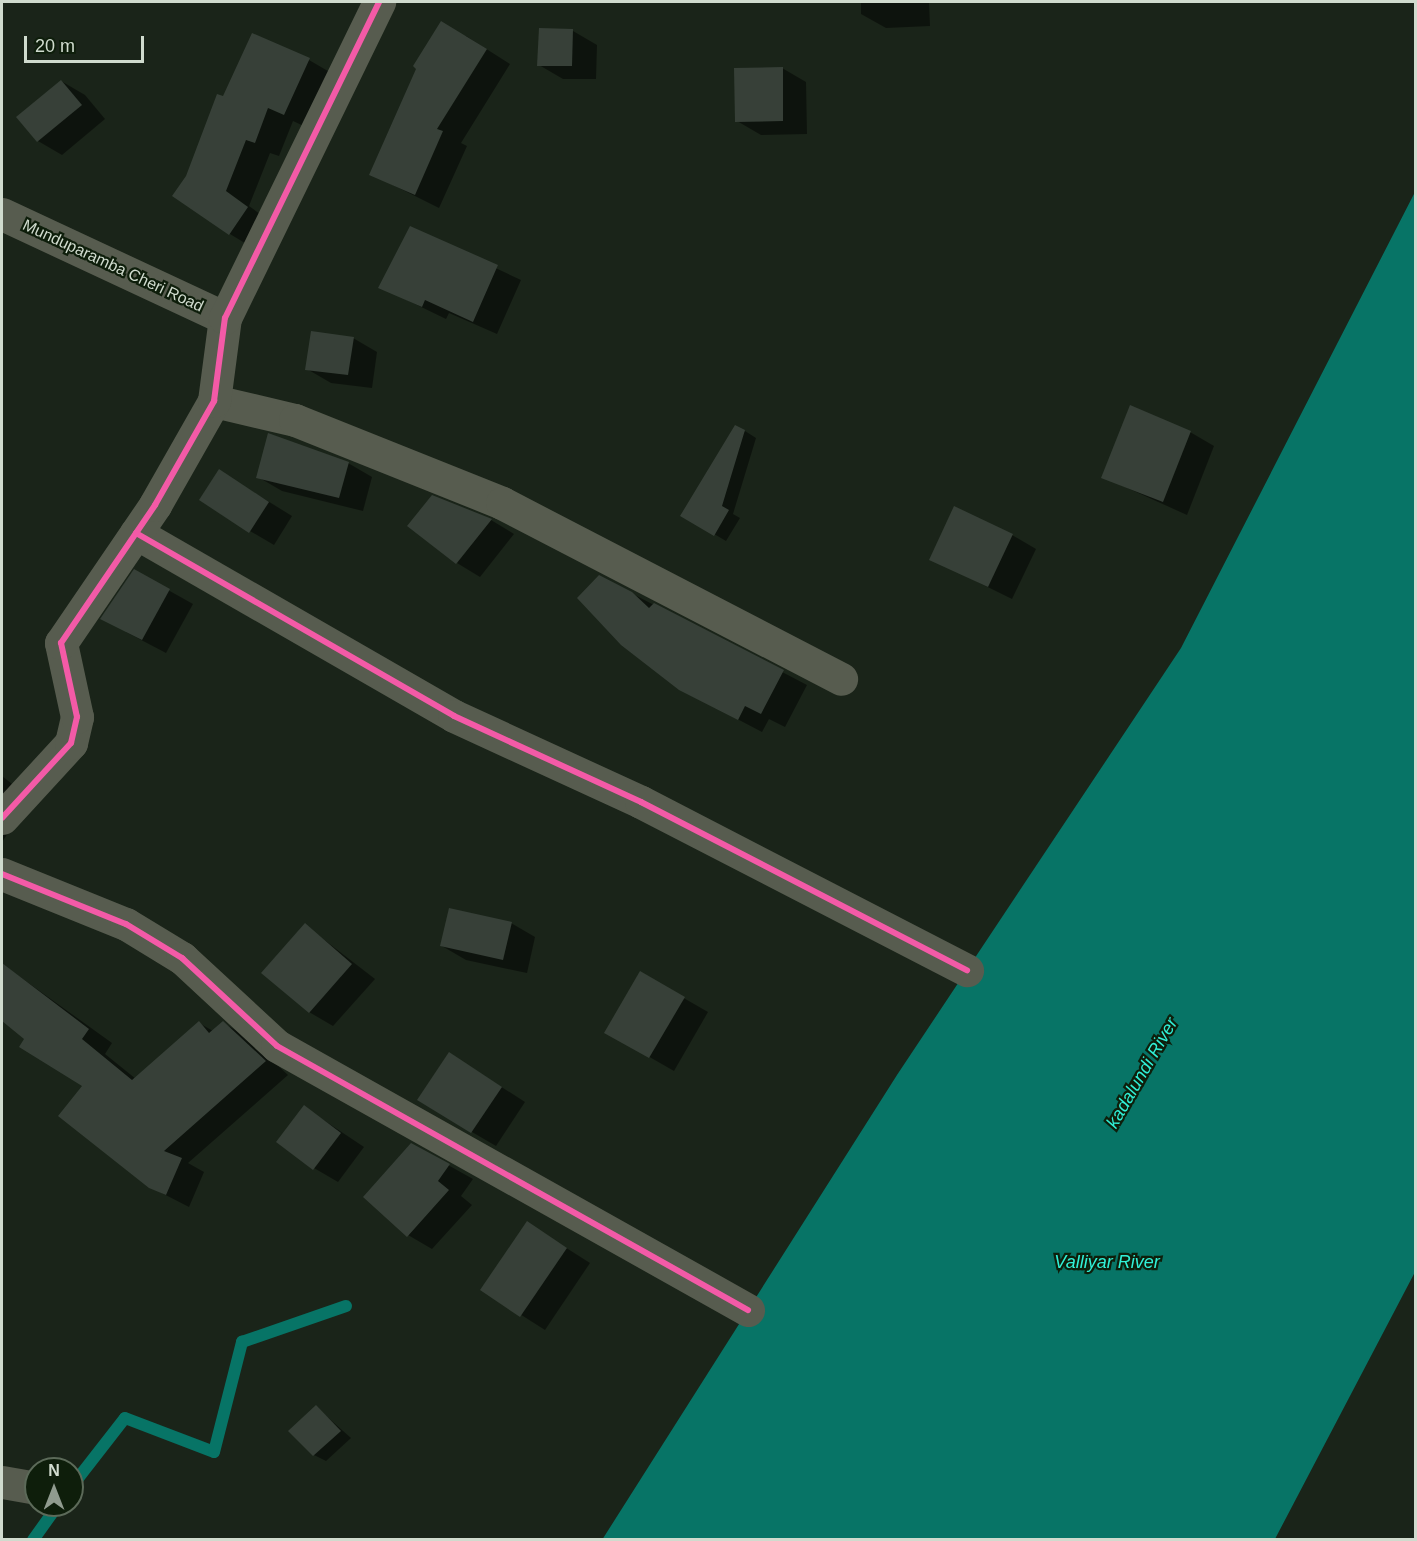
<!DOCTYPE html>
<style>
body{margin:0}
#map{position:relative;width:1417px;height:1541px;overflow:hidden;background:#1a2419;font-family:Helvetica,sans-serif}
div>[style]{position:absolute}
[style*='--x']{left:calc(var(--x)*1px);top:calc(var(--y)*1px);width:calc(var(--w)*1px);rotate:calc(var(--a)*1deg)}
.water>*{inset:0;background:#077466}
.shadow>*{inset:0;background:#0007}
.stream>*{height:12px;margin:-6px;padding:0 6px;transform-origin:6px;border-radius:6px;background:#077466}
.building>*{inset:0;background:#374038}
.minor>*{height:33px;margin:-16.5px;padding:0 16.5px;transform-origin:16.5px;border-radius:16.5px;background:#575c4f}
.cycleway>*{height:6px;margin:-3px;padding:0 3px;transform-origin:3px;border-radius:3px;background:#f35aa7}
span{translate:-50% -50%;white-space:nowrap;text-align:center;line-height:1.15;-webkit-text-stroke:4.5px #0e1e0b;paint-order:stroke}
.street-label{font-size:16px;color:#d0dbce}
.water-label{font-size:18px;color:#30f0d7;font-style:italic}
.frame{position:absolute;inset:0;border:3px solid #d0dbce;pointer-events:none}
.north{position:absolute;left:24px;top:1457px;width:60px;height:60px;box-sizing:border-box;background:#0e1e0b;border:2px solid #5c6a59;border-radius:50%;rotate:0deg;font-size:16px;font-weight:700;line-height:24px;text-align:center;color:#d0dbce}
.north::after{content:'';display:block;margin:auto;width:21px;height:27px;background:#909b8f;clip-path:polygon(50% 0,100% 100%,50% 72%,0 100%)}
.scale{position:absolute;left:24px;top:36px;width:120px;height:27px;box-sizing:border-box;border:3px solid #d0dbce;border-top:0;padding-left:8px;font-size:18px;line-height:21px;white-space:nowrap;color:#d0dbce;-webkit-text-stroke:4px #0e1e0b;paint-order:stroke}
</style>
<div id="map">
<div class="water">
<i style="clip-path:polygon(1415px 192px,1415px 1272px,1275px 1539px,602px 1540px,897px 1075px,1181px 648px)"></i>
</div>
<div class="shadow">
<i style="clip-path:polygon(861px 2px,929px 2px,930px 26px,886px 28px,861px 14px)"></i>
<i style="clip-path:polygon(540px 29px,573px 31px,597px 45px,596px 79px,563px 79px,539px 65px)"></i>
<i style="clip-path:polygon(466px 36px,510px 64px,461px 143px,467px 146px,439px 208px,371px 174px)"></i>
<i style="clip-path:polygon(309px 60px,333px 74px,308px 128px,293px 121px,279px 156px,270px 153px,249px 206px,271px 222px,253px 248px,230px 234px,187px 177px,224px 98px)"></i>
<i style="clip-path:polygon(782px 68px,806px 82px,807px 134px,761px 135px,737px 121px)"></i>
<i style="clip-path:polygon(61px 81px,85px 95px,105px 119px,62px 155px,38px 141px)"></i>
<i style="clip-path:polygon(410px 228px,521px 280px,497px 334px,449px 313px,446px 319px,380px 287px)"></i>
<i style="clip-path:polygon(353px 338px,377px 352px,372px 388px,331px 383px,307px 369px)"></i>
<i style="clip-path:polygon(745px 431px,756px 438px,733px 514px,740px 518px,726px 541px,682px 515px)"></i>
<i style="clip-path:polygon(1190px 432px,1214px 446px,1187px 515px,1103px 477px)"></i>
<i style="clip-path:polygon(348px 463px,372px 477px,363px 511px,282px 491px,258px 477px)"></i>
<i style="clip-path:polygon(219px 471px,292px 516px,274px 545px,250px 531px)"></i>
<i style="clip-path:polygon(491px 520px,514px 534px,480px 577px,457px 563px)"></i>
<i style="clip-path:polygon(1012px 535px,1036px 549px,1012px 599px,931px 559px)"></i>
<i style="clip-path:polygon(134px 571px,193px 604px,166px 653px,126px 632px)"></i>
<i style="clip-path:polygon(631px 593px,807px 685px,785px 727px,769px 719px,762px 732px,680px 689px)"></i>
<i style="clip-path:polygon(2px 776px,31px 799px,2px 842px)"></i>
<i style="clip-path:polygon(511px 923px,535px 937px,527px 973px,466px 960px,442px 946px)"></i>
<i style="clip-path:polygon(305px 925px,375px 979px,333px 1026px,309px 1012px)"></i>
<i style="clip-path:polygon(2px 964px,112px 1043px,105px 1054px,136px 1079px,199px 1023px,213px 1031px,223px 1023px,246px 1036px,288px 1075px,188px 1163px,204px 1172px,189px 1207px,150px 1187px,85px 1086px,2px 1019px)"></i>
<i style="clip-path:polygon(640px 973px,708px 1012px,674px 1071px,606px 1032px)"></i>
<i style="clip-path:polygon(450px 1054px,525px 1102px,496px 1146px,472px 1132px)"></i>
<i style="clip-path:polygon(304px 1107px,364px 1147px,338px 1182px,314px 1168px)"></i>
<i style="clip-path:polygon(412px 1145px,473px 1179px,461px 1196px,472px 1205px,432px 1249px,408px 1235px)"></i>
<i style="clip-path:polygon(527px 1223px,590px 1263px,545px 1330px,482px 1290px)"></i>
<i style="clip-path:polygon(316px 1407px,351px 1438px,326px 1461px,314px 1455px)"></i>
</div>
<div class="stream">
<i style="--x:72;--y:1486;--w:86;--a:-52.1"></i>
<i style="--x:125;--y:1418;--w:95;--a:20.9"></i>
<i style="--x:214;--y:1452;--w:114;--a:-75.7"></i>
<i style="--x:242;--y:1342;--w:110;--a:-19.1"></i>
<i style="--x:33;--y:1540;--w:43;--a:-54.5"></i>
</div>
<div class="building">
<i style="clip-path:polygon(441px 21px,487px 49px,437px 129px,443px 131px,415px 195px,369px 175px,416px 69px,413px 66px)"></i>
<i style="clip-path:polygon(539px 28px,573px 29px,572px 66px,537px 66px)"></i>
<i style="clip-path:polygon(252px 33px,310px 58px,284px 115px,268px 108px,255px 143px,246px 140px,226px 191px,248px 207px,229px 235px,172px 196px,186px 176px,217px 94px,223px 96px)"></i>
<i style="clip-path:polygon(783px 67px,783px 121px,735px 122px,734px 68px)"></i>
<i style="clip-path:polygon(61px 80px,82px 105px,37px 142px,16px 117px)"></i>
<i style="clip-path:polygon(410px 226px,498px 265px,473px 322px,425px 300px,422px 307px,378px 288px)"></i>
<i style="clip-path:polygon(311px 331px,354px 337px,348px 375px,305px 370px)"></i>
<i style="clip-path:polygon(1130px 405px,1191px 431px,1163px 502px,1101px 478px)"></i>
<i style="clip-path:polygon(735px 425px,745px 430px,722px 506px,729px 510px,714px 536px,680px 516px)"></i>
<i style="clip-path:polygon(268px 433px,349px 462px,339px 498px,256px 478px)"></i>
<i style="clip-path:polygon(219px 469px,269px 502px,249px 533px,199px 500px)"></i>
<i style="clip-path:polygon(432px 495px,492px 519px,456px 564px,407px 526px)"></i>
<i style="clip-path:polygon(954px 506px,1013px 534px,988px 587px,929px 560px)"></i>
<i style="clip-path:polygon(134px 569px,170px 589px,142px 640px,100px 619px)"></i>
<i style="clip-path:polygon(599px 575px,632px 592px,649px 608px,654px 603px,784px 670px,761px 714px,745px 706px,738px 720px,679px 690px,621px 645px,577px 598px)"></i>
<i style="clip-path:polygon(449px 908px,512px 922px,503px 960px,440px 946px)"></i>
<i style="clip-path:polygon(305px 923px,352px 964px,309px 1013px,261px 973px)"></i>
<i style="clip-path:polygon(2px 963px,89px 1029px,82px 1039px,132px 1080px,199px 1021px,209px 1033px,223px 1021px,266px 1061px,164px 1151px,182px 1158px,166px 1195px,149px 1188px,58px 1116px,82px 1086px,19px 1047px,24px 1039px,2px 1021px)"></i>
<i style="clip-path:polygon(640px 971px,685px 997px,649px 1058px,604px 1033px)"></i>
<i style="clip-path:polygon(449px 1052px,502px 1087px,471px 1133px,417px 1100px)"></i>
<i style="clip-path:polygon(304px 1105px,341px 1133px,313px 1170px,276px 1142px)"></i>
<i style="clip-path:polygon(411px 1143px,450px 1164px,438px 1181px,449px 1190px,407px 1237px,363px 1197px)"></i>
<i style="clip-path:polygon(527px 1221px,567px 1248px,520px 1317px,480px 1290px)"></i>
<i style="clip-path:polygon(316px 1405px,341px 1431px,313px 1456px,288px 1431px)"></i>
</div>
<div class="minor">
<i style="--x:2;--y:214;--w:246;--a:25"></i>
<i style="--x:214;--y:401;--w:83;--a:13.2"></i>
<i style="--x:295;--y:420;--w:223;--a:21.8"></i>
<i style="--x:502;--y:503;--w:382;--a:27.4"></i>
<i style="--x:136;--y:533;--w:367;--a:29.9"></i>
<i style="--x:454;--y:716;--w:206;--a:24.7"></i>
<i style="--x:641;--y:802;--w:367;--a:27.3"></i>
<i style="--x:2;--y:818;--w:102;--a:-47.4"></i>
<i style="--x:71;--y:743;--w:27;--a:-77"></i>
<i style="--x:77;--y:717;--w:76;--a:-102.2"></i>
<i style="--x:61;--y:643;--w:167;--a:-55.7"></i>
<i style="--x:155;--y:505;--w:120;--a:-60.4"></i>
<i style="--x:214;--y:401;--w:84;--a:-82.5"></i>
<i style="--x:225;--y:318;--w:352;--a:-64"></i>
<i style="--x:2;--y:874;--w:134;--a:22"></i>
<i style="--x:126;--y:924;--w:66;--a:31.3"></i>
<i style="--x:182;--y:958;--w:129;--a:42.8"></i>
<i style="--x:277;--y:1046;--w:540;--a:29.27"></i>
<i style="--x:2;--y:1482;--w:35;--a:10"></i>
</div>
<div class="cycleway">
<i style="--x:136;--y:533;--w:367;--a:29.9"></i>
<i style="--x:454;--y:716;--w:206;--a:24.7"></i>
<i style="--x:641;--y:802;--w:367;--a:27.3"></i>
<i style="--x:2;--y:818;--w:102;--a:-47.4"></i>
<i style="--x:71;--y:743;--w:27;--a:-77"></i>
<i style="--x:77;--y:717;--w:76;--a:-102.2"></i>
<i style="--x:61;--y:643;--w:167;--a:-55.7"></i>
<i style="--x:155;--y:505;--w:120;--a:-60.4"></i>
<i style="--x:214;--y:401;--w:84;--a:-82.5"></i>
<i style="--x:225;--y:318;--w:352;--a:-64"></i>
<i style="--x:2;--y:874;--w:134;--a:22"></i>
<i style="--x:126;--y:924;--w:66;--a:31.3"></i>
<i style="--x:182;--y:958;--w:129;--a:42.8"></i>
<i style="--x:277;--y:1046;--w:540;--a:29.27"></i>
</div>
<div class="street-label">
<span style="left:113px;top:266px;rotate:25deg">Munduparamba Cheri Road</span>
</div>
<div class="water-label">
<span style="left:1142px;top:1073px;rotate:-60deg">kadalundi River</span>
<span style="left:1107px;top:1262px">Valliyar River</span>
</div>
<div class="frame"></div>
<div class="north">N</div>
<div class="scale">20 m</div>
</div>
